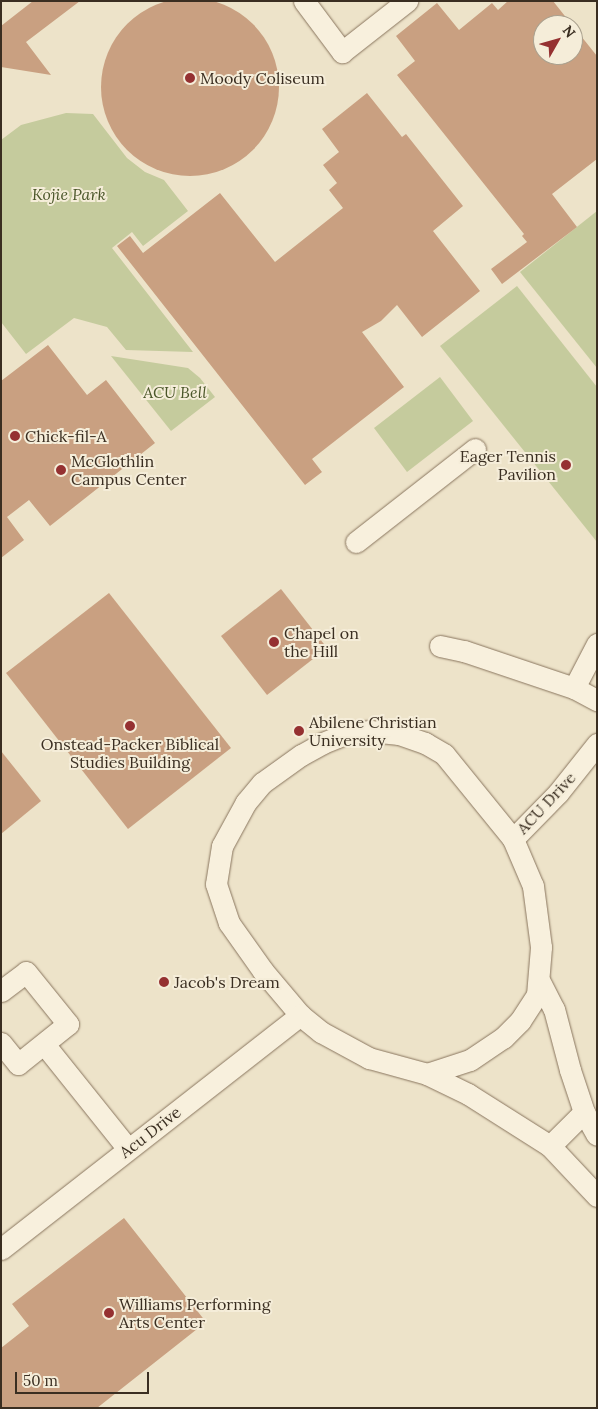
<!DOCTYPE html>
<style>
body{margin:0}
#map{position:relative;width:598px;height:1409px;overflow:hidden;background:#ede3c9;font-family:Lora,serif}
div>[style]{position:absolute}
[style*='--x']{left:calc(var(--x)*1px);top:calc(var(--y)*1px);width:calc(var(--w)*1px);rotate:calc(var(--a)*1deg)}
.green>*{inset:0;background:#c5cb9d}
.building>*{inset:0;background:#c9a081}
.round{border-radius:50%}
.roads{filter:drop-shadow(0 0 1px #89755e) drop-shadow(0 0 1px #89755e)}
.minor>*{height:21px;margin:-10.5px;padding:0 10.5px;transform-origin:10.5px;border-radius:10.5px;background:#f8f0dd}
.dots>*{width:14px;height:14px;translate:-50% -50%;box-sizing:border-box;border:2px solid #f5edd9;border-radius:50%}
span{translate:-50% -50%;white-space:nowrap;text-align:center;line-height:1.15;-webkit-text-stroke:4px #f5edd9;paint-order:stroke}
.poi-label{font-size:16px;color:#3a2e21}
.left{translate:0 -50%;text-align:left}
.right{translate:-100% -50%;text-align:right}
.park-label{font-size:16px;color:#4a5629;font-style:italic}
.street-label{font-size:16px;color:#3a2e21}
.frame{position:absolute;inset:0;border:2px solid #3a2e21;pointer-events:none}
.north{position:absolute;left:533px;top:15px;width:50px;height:50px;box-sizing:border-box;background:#f5edd9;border:1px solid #aaa18f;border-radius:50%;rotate:52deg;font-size:14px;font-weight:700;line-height:20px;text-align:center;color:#3a2e21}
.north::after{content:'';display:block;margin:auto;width:18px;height:22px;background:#953131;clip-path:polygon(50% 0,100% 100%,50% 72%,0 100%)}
.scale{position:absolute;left:15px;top:1372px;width:134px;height:22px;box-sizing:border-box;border:2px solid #3a2e21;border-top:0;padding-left:6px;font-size:15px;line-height:18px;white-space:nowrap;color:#3a2e21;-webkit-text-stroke:4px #f5edd9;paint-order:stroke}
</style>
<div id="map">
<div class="green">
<i style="clip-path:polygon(66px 113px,93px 114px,127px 158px,145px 172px,164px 180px,188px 211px,143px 246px,132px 232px,112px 248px,193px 352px,126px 350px,107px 327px,74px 318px,26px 354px,1px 322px,1px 140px,21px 125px)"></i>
<i style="clip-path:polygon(597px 211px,597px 368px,520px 272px)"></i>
<i style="clip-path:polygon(517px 286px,597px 387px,597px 542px,440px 346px)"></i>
<i style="clip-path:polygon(111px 356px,188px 368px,200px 378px,215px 397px,171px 431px)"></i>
<i style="clip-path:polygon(440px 377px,473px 421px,407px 472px,374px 428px)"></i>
</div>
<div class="building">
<i class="round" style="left:101px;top:-2px;width:178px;height:178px"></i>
<i style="clip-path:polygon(33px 1px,80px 1px,26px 42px,51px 75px,1px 67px,1px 26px)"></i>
<i style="clip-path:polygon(508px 1px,553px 1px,572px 25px,543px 25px,543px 55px,573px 55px,573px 26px,597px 56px,597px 159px,552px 194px,577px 227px,502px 284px,491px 269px,527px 242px,522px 236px,524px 234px,397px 75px,415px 61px,396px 36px,437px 3px,459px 30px,492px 3px,498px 10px)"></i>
<i style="clip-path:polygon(367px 93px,402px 137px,406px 134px,463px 206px,433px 231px,480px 291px,422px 337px,397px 305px,381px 321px,362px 332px,404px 387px,312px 459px,322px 472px,305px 485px,117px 246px,130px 236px,143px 253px,220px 193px,275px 262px,343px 208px,329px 190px,337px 183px,323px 165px,339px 152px,322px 129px)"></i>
<i style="clip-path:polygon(48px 345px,87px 395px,106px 380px,155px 443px,50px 526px,29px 500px,7px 517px,24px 540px,1px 558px,1px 381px)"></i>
<i style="clip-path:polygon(281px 589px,327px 648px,267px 695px,221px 636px)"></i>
<i style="clip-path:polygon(109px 593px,231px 748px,128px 829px,6px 673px)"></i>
<i style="clip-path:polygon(1px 751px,41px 801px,1px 834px)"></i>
<i style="clip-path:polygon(124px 1218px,206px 1322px,97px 1408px,1px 1408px,1px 1348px,29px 1326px,12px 1304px)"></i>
</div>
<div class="roads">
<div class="minor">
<i style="--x:304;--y:1;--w:64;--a:53.3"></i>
<i style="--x:342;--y:52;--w:83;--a:-38.1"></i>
<i style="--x:356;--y:542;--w:151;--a:-38"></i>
<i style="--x:440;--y:646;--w:25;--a:12"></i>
<i style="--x:464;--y:651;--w:116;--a:18.6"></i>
<i style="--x:574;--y:688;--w:26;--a:28"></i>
<i style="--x:574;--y:688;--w:50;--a:-62.4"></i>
<i style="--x:513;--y:839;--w:64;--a:-45.6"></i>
<i style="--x:558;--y:793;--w:63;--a:-51.5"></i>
<i style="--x:540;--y:982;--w:30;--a:63"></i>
<i style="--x:554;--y:1009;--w:63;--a:75.3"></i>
<i style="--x:570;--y:1070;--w:44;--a:71.6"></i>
<i style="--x:584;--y:1112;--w:26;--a:61"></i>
<i style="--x:1;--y:991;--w:31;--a:-37"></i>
<i style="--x:26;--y:972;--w:67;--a:51.1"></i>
<i style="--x:68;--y:1024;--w:64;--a:141.3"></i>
<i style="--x:18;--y:1064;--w:27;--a:-129"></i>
<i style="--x:44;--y:1044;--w:134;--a:51.3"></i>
<i style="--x:427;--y:1074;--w:45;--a:-18"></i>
<i style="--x:470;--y:1060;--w:40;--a:-34"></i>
<i style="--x:503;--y:1038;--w:24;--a:-45"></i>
<i style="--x:520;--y:1021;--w:31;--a:-57"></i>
<i style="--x:537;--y:995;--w:48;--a:-85.2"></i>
<i style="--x:541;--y:947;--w:62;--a:-97.5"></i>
<i style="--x:533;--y:886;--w:51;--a:-113.1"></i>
<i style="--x:513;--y:839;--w:109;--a:-129.1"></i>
<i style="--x:444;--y:754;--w:22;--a:-150"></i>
<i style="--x:425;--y:743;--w:28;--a:-161"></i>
<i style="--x:399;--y:734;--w:29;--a:-174"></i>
<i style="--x:370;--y:731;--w:25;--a:173"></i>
<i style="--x:345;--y:734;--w:24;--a:158"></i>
<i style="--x:323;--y:743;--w:25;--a:151"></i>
<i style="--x:301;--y:755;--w:48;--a:144.3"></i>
<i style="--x:262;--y:783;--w:25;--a:130"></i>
<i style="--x:246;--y:802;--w:50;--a:118.6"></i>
<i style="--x:222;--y:846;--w:38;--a:99"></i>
<i style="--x:216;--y:884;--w:41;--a:71.6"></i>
<i style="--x:229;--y:923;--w:59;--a:54.7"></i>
<i style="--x:263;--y:971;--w:57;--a:49.9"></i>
<i style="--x:300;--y:1015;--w:27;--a:39"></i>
<i style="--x:321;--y:1032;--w:55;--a:28.4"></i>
<i style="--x:369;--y:1058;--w:60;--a:15.4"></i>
<i style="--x:427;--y:1074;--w:46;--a:26"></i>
<i style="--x:468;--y:1094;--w:97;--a:32.4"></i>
<i style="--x:550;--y:1146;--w:69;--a:46.8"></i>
<i style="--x:550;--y:1146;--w:48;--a:-45"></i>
<i style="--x:1;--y:1249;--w:380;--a:-38"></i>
</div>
</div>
<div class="dots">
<i style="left:190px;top:78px;background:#953131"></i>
<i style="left:15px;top:436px;background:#953131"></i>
<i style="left:566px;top:465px;background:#953131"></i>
<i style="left:61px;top:470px;background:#953131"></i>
<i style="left:274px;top:642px;background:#953131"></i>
<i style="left:130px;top:726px;background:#953131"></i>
<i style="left:299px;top:731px;background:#953131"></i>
<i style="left:164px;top:982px;background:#953131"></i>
<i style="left:109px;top:1313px;background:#953131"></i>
</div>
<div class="poi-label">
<span class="left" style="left:200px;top:78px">Moody Coliseum</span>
<span class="left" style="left:25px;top:436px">Chick-fil-A</span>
<span class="right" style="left:556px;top:465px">Eager Tennis<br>Pavilion</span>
<span class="left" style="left:71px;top:470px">McGlothlin<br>Campus Center</span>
<span class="left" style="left:284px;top:642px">Chapel on<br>the Hill</span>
<span class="left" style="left:309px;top:731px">Abilene Christian<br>University</span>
<span style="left:130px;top:753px">Onstead-Packer Biblical<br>Studies Building</span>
<span class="left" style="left:174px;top:982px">Jacob's Dream</span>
<span class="left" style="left:119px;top:1313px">Williams Performing<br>Arts Center</span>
</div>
<div class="park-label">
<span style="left:69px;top:194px">Kojie Park</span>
<span style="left:175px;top:392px">ACU Bell</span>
</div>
<div class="street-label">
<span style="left:546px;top:803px;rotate:-47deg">ACU Drive</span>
<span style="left:150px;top:1132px;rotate:-38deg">Acu Drive</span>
</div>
<div class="frame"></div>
<div class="north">N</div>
<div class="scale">50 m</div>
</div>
